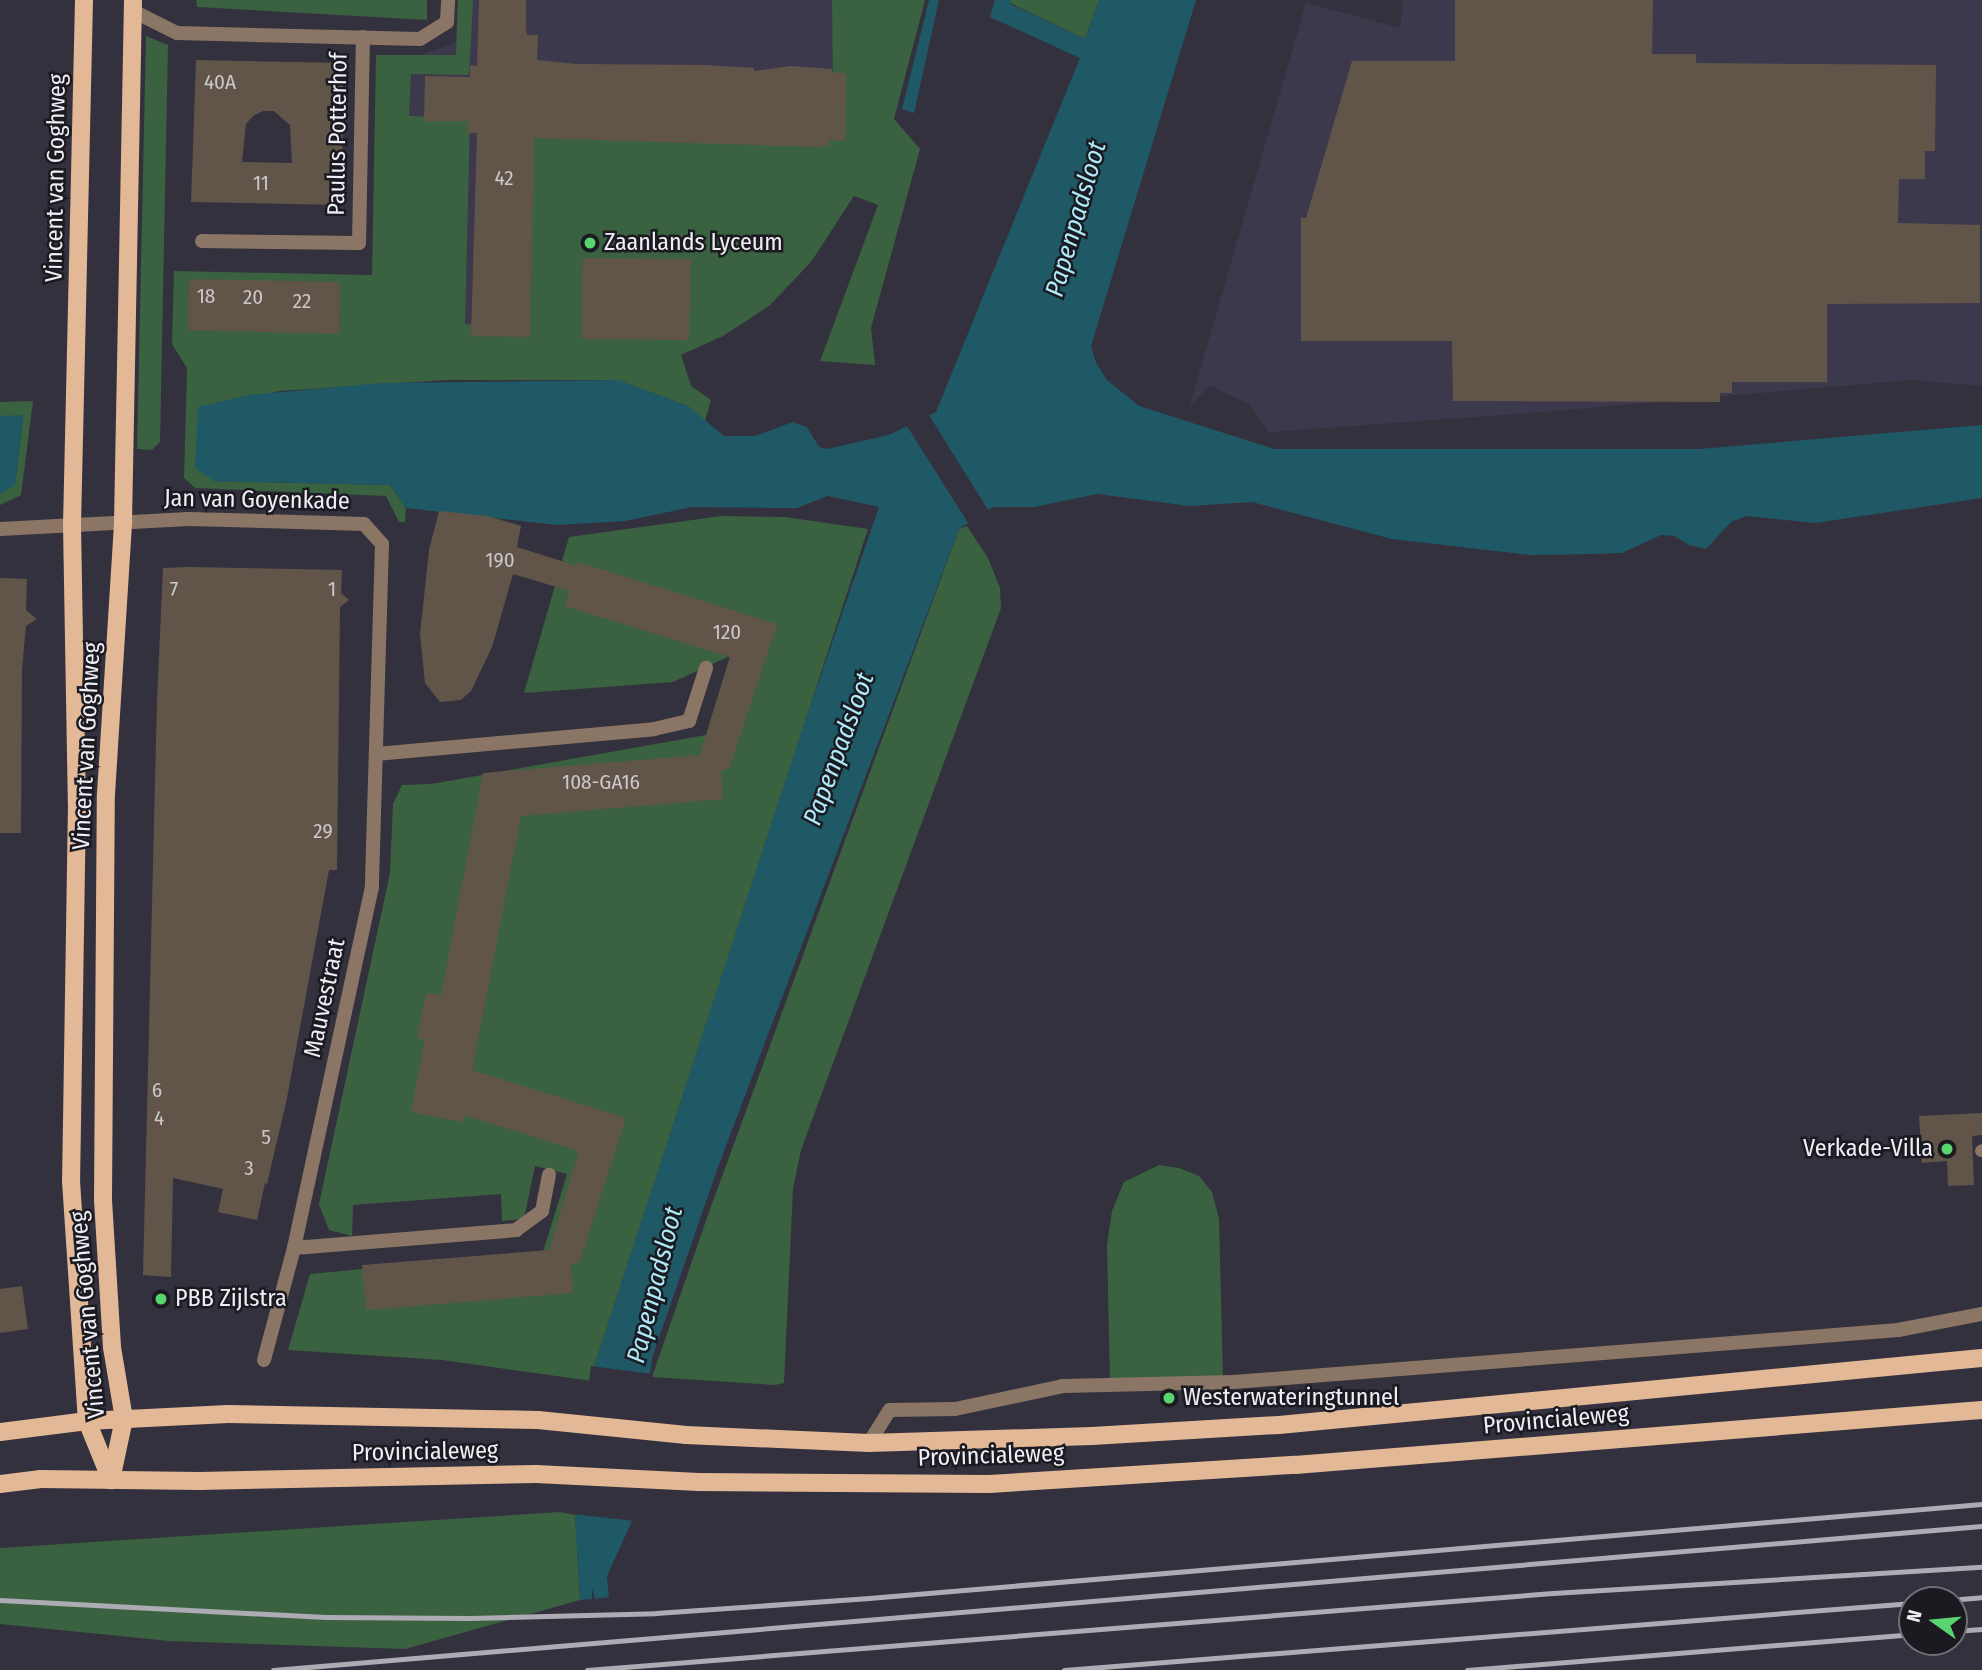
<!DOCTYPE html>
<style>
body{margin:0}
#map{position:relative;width:1982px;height:1670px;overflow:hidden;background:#34313e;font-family:"Fira Sans Condensed",sans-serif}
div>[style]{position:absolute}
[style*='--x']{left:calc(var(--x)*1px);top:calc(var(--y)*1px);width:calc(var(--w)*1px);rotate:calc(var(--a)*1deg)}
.built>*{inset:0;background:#3d394c}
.green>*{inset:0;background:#3a6140}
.water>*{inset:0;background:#1f5966}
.pier>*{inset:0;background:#34313e}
.building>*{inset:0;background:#61554a}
.lane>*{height:12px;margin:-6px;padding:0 6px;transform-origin:6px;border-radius:6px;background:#8b7666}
.street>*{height:14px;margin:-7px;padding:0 7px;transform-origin:7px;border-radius:7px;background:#8b7666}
.primary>*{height:18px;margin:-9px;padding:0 9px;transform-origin:9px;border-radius:9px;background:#e3b897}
.rail>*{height:5px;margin:-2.5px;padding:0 2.5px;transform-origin:2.5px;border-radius:2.5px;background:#aeabb5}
.dots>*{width:19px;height:19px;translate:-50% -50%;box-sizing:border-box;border:4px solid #1b1a20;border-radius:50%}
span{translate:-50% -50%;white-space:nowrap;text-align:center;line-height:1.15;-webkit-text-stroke:5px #1b1a20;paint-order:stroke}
.number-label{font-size:21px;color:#ccc7ca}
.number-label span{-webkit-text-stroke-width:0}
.street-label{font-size:24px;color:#efedf5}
.poi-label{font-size:24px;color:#efedf5}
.left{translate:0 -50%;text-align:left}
.right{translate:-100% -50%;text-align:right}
.water-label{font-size:26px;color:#adeaf9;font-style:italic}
.north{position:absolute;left:1898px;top:1586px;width:70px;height:70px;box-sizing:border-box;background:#1b1a20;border:2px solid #706e75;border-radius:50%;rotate:285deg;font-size:19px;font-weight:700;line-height:28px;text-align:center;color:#efedf5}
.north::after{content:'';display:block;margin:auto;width:24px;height:32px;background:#59d56f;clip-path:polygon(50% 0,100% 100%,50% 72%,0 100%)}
</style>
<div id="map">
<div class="built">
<i style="clip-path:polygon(458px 0,867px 0,865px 152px,462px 342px,388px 67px,455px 43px)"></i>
<i style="clip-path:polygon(1403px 0,1982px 0,1982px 386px,1910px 380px,1542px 412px,1269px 432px,1249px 404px,1210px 386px,1190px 405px,1306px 3px,1400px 28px)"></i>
</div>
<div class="green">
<i style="clip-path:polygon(196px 0,427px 0,427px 20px,197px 7px)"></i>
<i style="clip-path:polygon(458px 0,473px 0,469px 75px,411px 74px,409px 116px,470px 118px,465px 324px,516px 327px,525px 138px,833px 87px,832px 0,925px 0,894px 119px,920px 149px,871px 328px,875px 365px,820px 361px,878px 205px,854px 196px,811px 262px,769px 306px,723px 336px,681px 355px,691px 386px,711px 400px,705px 421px,688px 406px,617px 380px,447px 380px,280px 391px,218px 404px,213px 481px,390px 485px,406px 508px,405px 522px,399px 522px,386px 496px,195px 488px,184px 478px,187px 368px,172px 344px,174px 271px,372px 275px,376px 55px,456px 55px)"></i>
<i style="clip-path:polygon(1011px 0,1099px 0,1085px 39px,1010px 3px)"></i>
<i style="clip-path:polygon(146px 36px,168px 45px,160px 442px,152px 450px,137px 449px)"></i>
<i style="clip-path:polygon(33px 401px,21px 495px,0 505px,0 494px,15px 485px,23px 416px,0 416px,0 402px)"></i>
<i style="clip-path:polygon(721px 516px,785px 517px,868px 529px,595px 1364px,592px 1381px,442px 1360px,288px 1350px,310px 1274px,543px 1252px,567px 1174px,535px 1166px,524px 1219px,502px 1221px,501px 1194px,353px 1205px,352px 1236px,329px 1230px,319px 1204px,390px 873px,393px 804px,402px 785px,431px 784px,706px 735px,730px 656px,673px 682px,524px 693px,569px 537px)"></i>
<i style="clip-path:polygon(967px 526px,988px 558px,1000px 588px,1001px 608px,801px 1150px,793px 1189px,784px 1383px,775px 1385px,652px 1377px,709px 1212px,959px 529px)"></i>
<i style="clip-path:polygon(1159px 1165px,1179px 1168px,1199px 1176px,1212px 1192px,1219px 1219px,1223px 1378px,1110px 1383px,1107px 1245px,1112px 1211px,1124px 1182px)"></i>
<i style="clip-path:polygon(560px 1512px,575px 1515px,580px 1600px,405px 1649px,169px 1641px,0 1624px,0 1548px)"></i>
</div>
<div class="water">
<i style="clip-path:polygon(929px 0,939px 0,914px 113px,902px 109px)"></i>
<i style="clip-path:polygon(995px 0,1011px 0,1010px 4px,1085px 39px,1099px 0,1196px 0,1091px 346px,1096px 363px,1107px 380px,1139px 406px,1274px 449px,1699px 449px,1982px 425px,1982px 498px,1815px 523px,1746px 516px,1731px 522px,1706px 549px,1689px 545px,1674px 536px,1661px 535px,1622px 553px,1592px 554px,1531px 555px,1392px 539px,1252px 502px,1190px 506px,1097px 494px,1034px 507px,993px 507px,959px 529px,718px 1167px,652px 1358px,632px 1521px,607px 1576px,609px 1597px,595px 1599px,592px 1588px,592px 1599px,580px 1600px,575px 1515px,595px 1364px,806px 718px,879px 507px,828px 496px,797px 508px,692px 507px,625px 521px,557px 525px,406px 508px,390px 485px,214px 481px,195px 468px,198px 407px,248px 395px,383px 383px,618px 380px,688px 406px,724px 436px,755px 436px,793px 422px,807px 427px,819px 447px,827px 449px,889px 435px,936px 412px,1080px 58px,990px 17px)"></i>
<i style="clip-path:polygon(23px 415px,15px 485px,0 494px,0 416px)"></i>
</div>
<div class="pier">
<i style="clip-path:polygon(927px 412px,990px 513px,970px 526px,905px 423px)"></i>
<i style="clip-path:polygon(591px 1366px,653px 1374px,635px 1521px,572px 1514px)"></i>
</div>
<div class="building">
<i style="clip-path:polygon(479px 0,526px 0,526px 30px,527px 35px,538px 35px,537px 60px,576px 64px,705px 65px,754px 68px,754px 71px,790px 66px,832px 69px,832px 72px,846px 74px,845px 141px,830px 140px,830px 146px,819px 147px,534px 138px,530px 337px,471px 336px,477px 133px,468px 133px,468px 121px,424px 121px,425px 76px,470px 77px,470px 65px,477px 66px)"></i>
<i style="clip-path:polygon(1455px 0,1653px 0,1652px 54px,1696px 54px,1696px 63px,1936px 65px,1935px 151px,1925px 151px,1925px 179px,1899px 179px,1898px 223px,1980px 225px,1980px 303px,1827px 304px,1827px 382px,1732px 382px,1732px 393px,1720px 393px,1720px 402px,1453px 401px,1452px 341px,1301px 341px,1301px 218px,1306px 218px,1352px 61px,1455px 61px)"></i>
<i style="clip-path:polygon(evenodd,196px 60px,343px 63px,342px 205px,191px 202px,196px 60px,263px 111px,274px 111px,290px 125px,292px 163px,242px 162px,246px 124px,253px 116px,263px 111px)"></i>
<i style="clip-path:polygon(583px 258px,691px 259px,689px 340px,582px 339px)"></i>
<i style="clip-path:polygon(189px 279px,340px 282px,339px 334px,188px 330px)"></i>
<i style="clip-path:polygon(439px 511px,488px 516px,521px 526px,517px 547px,577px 566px,578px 562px,777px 624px,729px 769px,721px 770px,723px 799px,521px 816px,472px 1070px,626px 1118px,579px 1263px,571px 1264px,573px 1293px,366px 1310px,362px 1265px,549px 1250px,579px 1151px,464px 1115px,463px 1122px,411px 1112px,425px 1040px,417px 1038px,426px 993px,441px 996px,483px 773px,700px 755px,730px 657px,565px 606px,570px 591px,513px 574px,492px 647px,471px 691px,461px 700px,440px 702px,425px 683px,420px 634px,429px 550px)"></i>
<i style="clip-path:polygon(188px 567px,342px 570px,341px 593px,349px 600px,340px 607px,337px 870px,329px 870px,287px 1098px,267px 1184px,265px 1183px,257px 1220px,218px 1212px,223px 1189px,173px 1178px,171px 1277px,143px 1275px,157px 700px,163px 568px)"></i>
<i style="clip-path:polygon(0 578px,27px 579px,26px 610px,37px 619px,26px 626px,22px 670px,21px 833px,0 833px)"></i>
<i style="clip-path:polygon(1982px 1113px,1982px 1135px,1972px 1136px,1974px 1185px,1948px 1186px,1947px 1161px,1922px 1163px,1919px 1116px)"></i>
<i style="clip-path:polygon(22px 1286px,28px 1329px,0 1333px,0 1289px)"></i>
</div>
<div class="lane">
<i style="--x:1981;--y:1151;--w:1;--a:-45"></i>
</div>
<div class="street">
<i style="--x:133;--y:11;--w:49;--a:26.6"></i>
<i style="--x:177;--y:33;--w:243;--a:1.4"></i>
<i style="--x:420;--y:39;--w:32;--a:-32"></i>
<i style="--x:447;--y:22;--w:22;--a:-87"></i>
<i style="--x:202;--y:241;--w:157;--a:0.7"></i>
<i style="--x:359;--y:243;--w:206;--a:-88.9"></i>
<i style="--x:0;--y:529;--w:189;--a:-3"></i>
<i style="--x:189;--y:519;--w:175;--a:1.6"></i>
<i style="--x:364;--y:524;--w:27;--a:48"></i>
<i style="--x:382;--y:544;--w:343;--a:91.7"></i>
<i style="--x:372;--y:887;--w:369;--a:102.2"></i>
<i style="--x:294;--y:1248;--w:116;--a:105"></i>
<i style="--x:376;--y:754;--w:279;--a:-5.1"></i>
<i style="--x:654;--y:729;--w:36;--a:-13"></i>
<i style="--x:689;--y:721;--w:56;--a:-72.2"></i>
<i style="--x:294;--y:1248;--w:223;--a:-4.6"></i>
<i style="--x:516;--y:1230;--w:32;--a:-36"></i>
<i style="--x:542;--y:1211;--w:37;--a:-79"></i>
<i style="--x:869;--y:1443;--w:39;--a:-58"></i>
<i style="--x:890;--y:1410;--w:65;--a:-0.9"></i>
<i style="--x:955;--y:1409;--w:110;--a:-12"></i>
<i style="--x:1063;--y:1386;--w:171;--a:-1.3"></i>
<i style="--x:1234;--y:1382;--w:77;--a:-4.5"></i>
<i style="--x:1311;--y:1376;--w:589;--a:-4.48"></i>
<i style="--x:1898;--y:1330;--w:86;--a:-10.8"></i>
</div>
<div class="primary">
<i style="--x:84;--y:0;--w:525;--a:91.31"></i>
<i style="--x:72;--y:525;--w:278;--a:89"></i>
<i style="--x:77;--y:803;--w:378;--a:90.9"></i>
<i style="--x:71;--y:1181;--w:241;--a:86.2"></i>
<i style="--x:87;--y:1421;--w:64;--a:67.9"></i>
<i style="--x:0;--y:1432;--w:88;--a:-7.2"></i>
<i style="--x:87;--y:1421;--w:141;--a:-2.8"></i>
<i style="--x:228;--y:1414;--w:310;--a:1.1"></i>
<i style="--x:538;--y:1420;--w:149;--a:5.8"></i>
<i style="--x:686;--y:1435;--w:183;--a:2.5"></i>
<i style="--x:869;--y:1443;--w:223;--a:-1.8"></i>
<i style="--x:1092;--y:1436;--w:187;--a:-3.4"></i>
<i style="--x:1279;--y:1425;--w:706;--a:-5.44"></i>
<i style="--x:111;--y:1480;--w:62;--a:-78"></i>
<i style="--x:124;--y:1419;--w:73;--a:-99.5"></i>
<i style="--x:112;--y:1347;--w:148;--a:-93.5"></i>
<i style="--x:103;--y:1199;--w:405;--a:-89.6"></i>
<i style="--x:106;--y:794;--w:273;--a:-86.4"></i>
<i style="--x:123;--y:522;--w:522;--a:-88.9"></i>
<i style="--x:0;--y:1484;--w:41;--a:-7"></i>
<i style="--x:41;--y:1479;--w:158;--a:0.7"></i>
<i style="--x:199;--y:1481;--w:337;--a:-1.2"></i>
<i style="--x:536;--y:1474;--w:163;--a:2.8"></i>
<i style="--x:699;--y:1482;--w:290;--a:0.4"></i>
<i style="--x:989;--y:1484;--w:307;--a:-3.6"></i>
<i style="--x:1295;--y:1465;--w:689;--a:-4.58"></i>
</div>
<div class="rail">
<i style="--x:0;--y:1600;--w:326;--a:3"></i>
<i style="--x:326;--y:1617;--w:144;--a:0.4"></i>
<i style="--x:470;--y:1618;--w:186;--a:-1.5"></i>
<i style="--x:656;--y:1613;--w:214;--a:-4"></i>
<i style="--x:869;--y:1598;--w:1117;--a:-4.83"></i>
<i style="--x:1949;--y:1600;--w:33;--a:-5"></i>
<i style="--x:1954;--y:1631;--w:28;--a:-4"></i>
<i style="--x:273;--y:1670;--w:1715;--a:-4.82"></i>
<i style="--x:587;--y:1670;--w:969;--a:-4.56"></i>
<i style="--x:1553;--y:1593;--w:430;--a:-3.5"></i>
<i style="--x:1064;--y:1670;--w:851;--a:-4.52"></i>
<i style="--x:1467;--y:1670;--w:446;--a:-4.6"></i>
</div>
<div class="dots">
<i style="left:590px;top:243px;background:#59d56f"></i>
<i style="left:1947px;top:1149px;background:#59d56f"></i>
<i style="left:161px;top:1299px;background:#59d56f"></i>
<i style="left:1169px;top:1398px;background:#59d56f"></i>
</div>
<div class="number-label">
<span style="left:220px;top:82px">40A</span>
<span style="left:504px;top:178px">42</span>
<span style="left:261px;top:183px">11</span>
<span style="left:206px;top:296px">18</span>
<span style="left:253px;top:297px">20</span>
<span style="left:302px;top:301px">22</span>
<span style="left:500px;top:560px">190</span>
<span style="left:174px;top:589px">7</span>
<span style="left:332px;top:589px">1</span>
<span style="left:727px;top:632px">120</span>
<span style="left:601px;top:782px">108-GA16</span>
<span style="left:323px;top:831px">29</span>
<span style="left:157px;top:1090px">6</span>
<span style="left:159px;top:1118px">4</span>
<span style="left:266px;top:1137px">5</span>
<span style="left:249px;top:1168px">3</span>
</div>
<div class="street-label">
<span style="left:338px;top:134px;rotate:-89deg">Paulus Potterhof</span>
<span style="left:56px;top:178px;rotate:-89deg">Vincent van Goghweg</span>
<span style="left:257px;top:500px;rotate:1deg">Jan van Goyenkade</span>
<span style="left:87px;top:746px;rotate:-87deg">Vincent van Goghweg</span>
<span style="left:325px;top:998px;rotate:-78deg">Mauvestraat</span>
<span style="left:88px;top:1315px;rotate:-95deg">Vincent van Goghweg</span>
<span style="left:1556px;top:1420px;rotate:-5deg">Provincialeweg</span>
<span style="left:425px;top:1452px;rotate:-1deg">Provincialeweg</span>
<span style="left:991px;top:1456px;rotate:-2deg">Provincialeweg</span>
</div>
<div class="poi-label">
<span class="left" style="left:604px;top:243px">Zaanlands Lyceum</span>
<span class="right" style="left:1933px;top:1149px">Verkade-Villa</span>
<span class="left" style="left:175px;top:1299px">PBB Zijlstra</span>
<span class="left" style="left:1183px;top:1398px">Westerwateringtunnel</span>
</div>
<div class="water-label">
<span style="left:1076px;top:219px;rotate:-74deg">Papenpadsloot</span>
<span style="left:839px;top:749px;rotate:-70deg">Papenpadsloot</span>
<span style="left:655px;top:1285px;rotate:-76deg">Papenpadsloot</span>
</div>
<div class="north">N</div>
</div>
